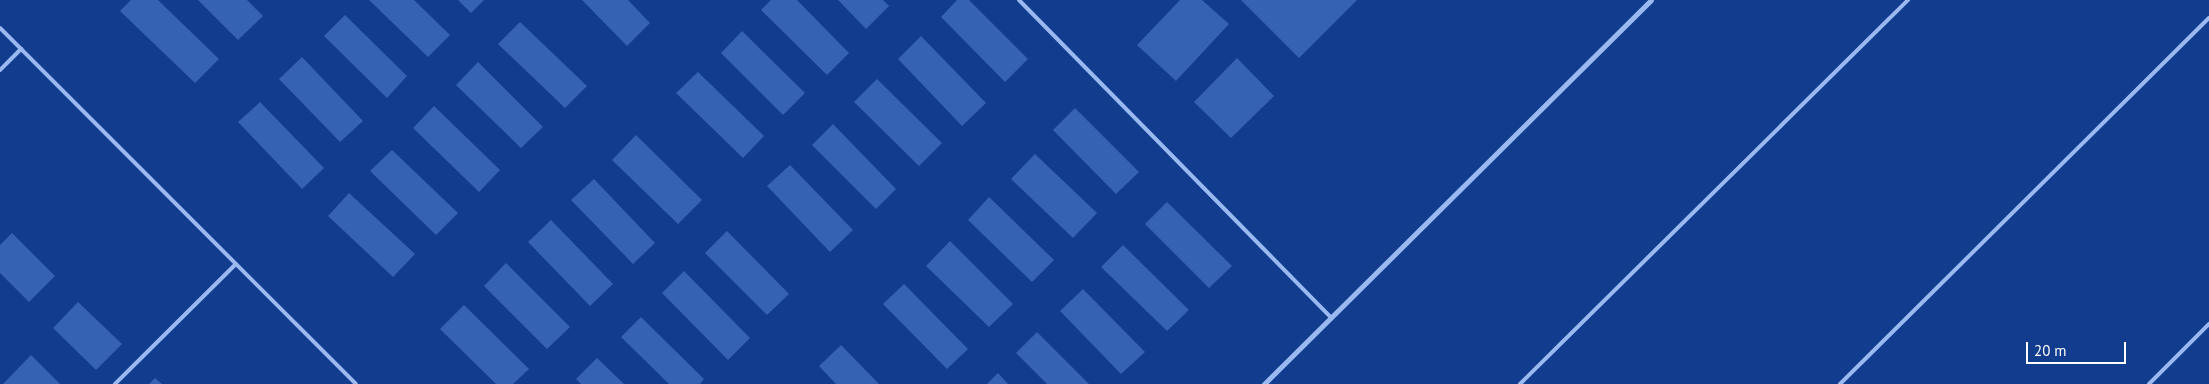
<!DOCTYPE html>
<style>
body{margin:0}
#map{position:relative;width:2209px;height:384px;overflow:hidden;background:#123c8d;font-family:"PT Sans",sans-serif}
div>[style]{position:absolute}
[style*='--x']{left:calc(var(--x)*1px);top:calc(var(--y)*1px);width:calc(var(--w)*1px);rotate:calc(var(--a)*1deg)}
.building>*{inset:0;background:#3662b4}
.lane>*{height:4px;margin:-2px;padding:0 2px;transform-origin:2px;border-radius:2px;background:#9ab9f1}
.street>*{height:5px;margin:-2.5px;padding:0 2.5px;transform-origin:2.5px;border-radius:2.5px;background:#9ab9f1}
span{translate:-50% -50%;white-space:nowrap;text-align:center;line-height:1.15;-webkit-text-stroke:4px #123c8d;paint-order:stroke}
.scale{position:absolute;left:2026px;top:342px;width:100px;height:22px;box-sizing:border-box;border:2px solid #fff;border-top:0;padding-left:6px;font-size:15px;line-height:18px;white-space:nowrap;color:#fff;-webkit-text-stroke:4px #123c8d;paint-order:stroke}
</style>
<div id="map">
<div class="building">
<i style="clip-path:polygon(131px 0,158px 0,219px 59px,195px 83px,120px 11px)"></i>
<i style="clip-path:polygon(198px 0,247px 0,263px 16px,238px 40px)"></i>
<i style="clip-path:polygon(369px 0,414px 0,450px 35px,428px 57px)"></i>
<i style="clip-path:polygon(458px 0,484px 0,471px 13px)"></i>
<i style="clip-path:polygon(582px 0,628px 0,650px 23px,627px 46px)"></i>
<i style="clip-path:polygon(771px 0,797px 0,849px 53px,827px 75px,761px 10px)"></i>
<i style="clip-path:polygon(838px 0,883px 0,889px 6px,866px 29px)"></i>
<i style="clip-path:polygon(957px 0,969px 0,1028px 59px,1005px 82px,941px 17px)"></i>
<i style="clip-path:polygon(1180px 0,1202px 0,1229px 24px,1176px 81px,1137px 45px)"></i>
<i style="clip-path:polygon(1241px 0,1357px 0,1299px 58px)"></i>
<i style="clip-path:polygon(345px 15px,407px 76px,387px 98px,324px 36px)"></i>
<i style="clip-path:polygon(520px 22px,587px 86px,565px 108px,498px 44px)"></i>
<i style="clip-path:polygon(742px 31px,805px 93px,783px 115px,721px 53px)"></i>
<i style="clip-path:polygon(921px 36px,986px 103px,962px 126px,898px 59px)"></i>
<i style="clip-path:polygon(302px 57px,363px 121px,340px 142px,279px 79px)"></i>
<i style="clip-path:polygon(1237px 58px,1274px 96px,1231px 138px,1194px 102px)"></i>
<i style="clip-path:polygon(478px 62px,543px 127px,521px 148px,456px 85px)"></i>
<i style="clip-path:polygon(698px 72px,764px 136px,743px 158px,676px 93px)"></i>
<i style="clip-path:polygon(877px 79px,942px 143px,919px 166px,854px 102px)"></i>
<i style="clip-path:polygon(260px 102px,324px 168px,302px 189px,238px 122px)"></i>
<i style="clip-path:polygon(434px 106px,500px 170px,479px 192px,413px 128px)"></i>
<i style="clip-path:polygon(1075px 108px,1139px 172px,1116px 194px,1053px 130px)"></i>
<i style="clip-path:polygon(833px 124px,896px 189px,876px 209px,812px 145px)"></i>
<i style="clip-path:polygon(636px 135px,702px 200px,678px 224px,612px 160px)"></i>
<i style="clip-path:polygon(392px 150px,458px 213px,436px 235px,370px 171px)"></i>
<i style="clip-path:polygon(1035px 154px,1097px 213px,1073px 238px,1011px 179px)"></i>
<i style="clip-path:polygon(790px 165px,853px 230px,830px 252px,767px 186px)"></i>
<i style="clip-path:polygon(594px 179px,655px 243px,633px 264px,571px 200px)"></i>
<i style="clip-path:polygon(349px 193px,415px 254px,393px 277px,328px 216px)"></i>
<i style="clip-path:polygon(989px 197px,1054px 260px,1032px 282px,968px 220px)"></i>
<i style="clip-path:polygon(1167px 202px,1232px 266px,1209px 288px,1145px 224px)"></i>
<i style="clip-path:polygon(551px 220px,613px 284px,590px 306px,528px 242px)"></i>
<i style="clip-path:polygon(727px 231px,789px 294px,767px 315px,705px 253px)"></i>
<i style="clip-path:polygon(12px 233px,55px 276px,29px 302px,0 273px,0 245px)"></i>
<i style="clip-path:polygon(950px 241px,1013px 304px,989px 327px,926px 266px)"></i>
<i style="clip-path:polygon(1123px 245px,1189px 310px,1167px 331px,1101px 267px)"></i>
<i style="clip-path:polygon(506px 263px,570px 327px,547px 349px,484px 286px)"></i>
<i style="clip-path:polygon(684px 271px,750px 338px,728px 360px,662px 293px)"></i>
<i style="clip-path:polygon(904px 284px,968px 349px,947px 369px,883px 304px)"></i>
<i style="clip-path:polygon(1083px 289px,1145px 352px,1121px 374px,1060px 311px)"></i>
<i style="clip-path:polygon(78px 302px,122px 344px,96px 370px,53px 328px)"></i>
<i style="clip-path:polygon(464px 305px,529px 369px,513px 384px,496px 384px,440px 329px)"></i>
<i style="clip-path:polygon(641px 317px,704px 379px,700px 384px,669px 384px,621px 337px)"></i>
<i style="clip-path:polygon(1037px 332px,1089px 384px,1047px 384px,1016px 353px)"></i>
<i style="clip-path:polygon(841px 345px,879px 384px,836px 384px,819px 366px)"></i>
<i style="clip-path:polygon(31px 355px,60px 384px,3px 384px)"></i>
<i style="clip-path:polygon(597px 358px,624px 384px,581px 384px,576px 379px)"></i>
<i style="clip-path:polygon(998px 373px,1008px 384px,987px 384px)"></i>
<i style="clip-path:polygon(155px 378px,162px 384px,149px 384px)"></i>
</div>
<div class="lane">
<i style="--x:1019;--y:0;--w:445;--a:45.5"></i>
<i style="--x:0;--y:28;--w:503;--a:45"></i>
<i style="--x:0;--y:70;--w:30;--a:-45"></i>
<i style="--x:115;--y:384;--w:170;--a:-44.8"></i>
<i style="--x:1520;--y:384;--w:546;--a:-44.7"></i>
<i style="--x:1840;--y:384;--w:520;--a:-44.77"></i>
<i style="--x:2149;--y:384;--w:85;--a:-45"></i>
</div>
<div class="street">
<i style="--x:1264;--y:384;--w:545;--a:-44.78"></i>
</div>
<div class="scale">20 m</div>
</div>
